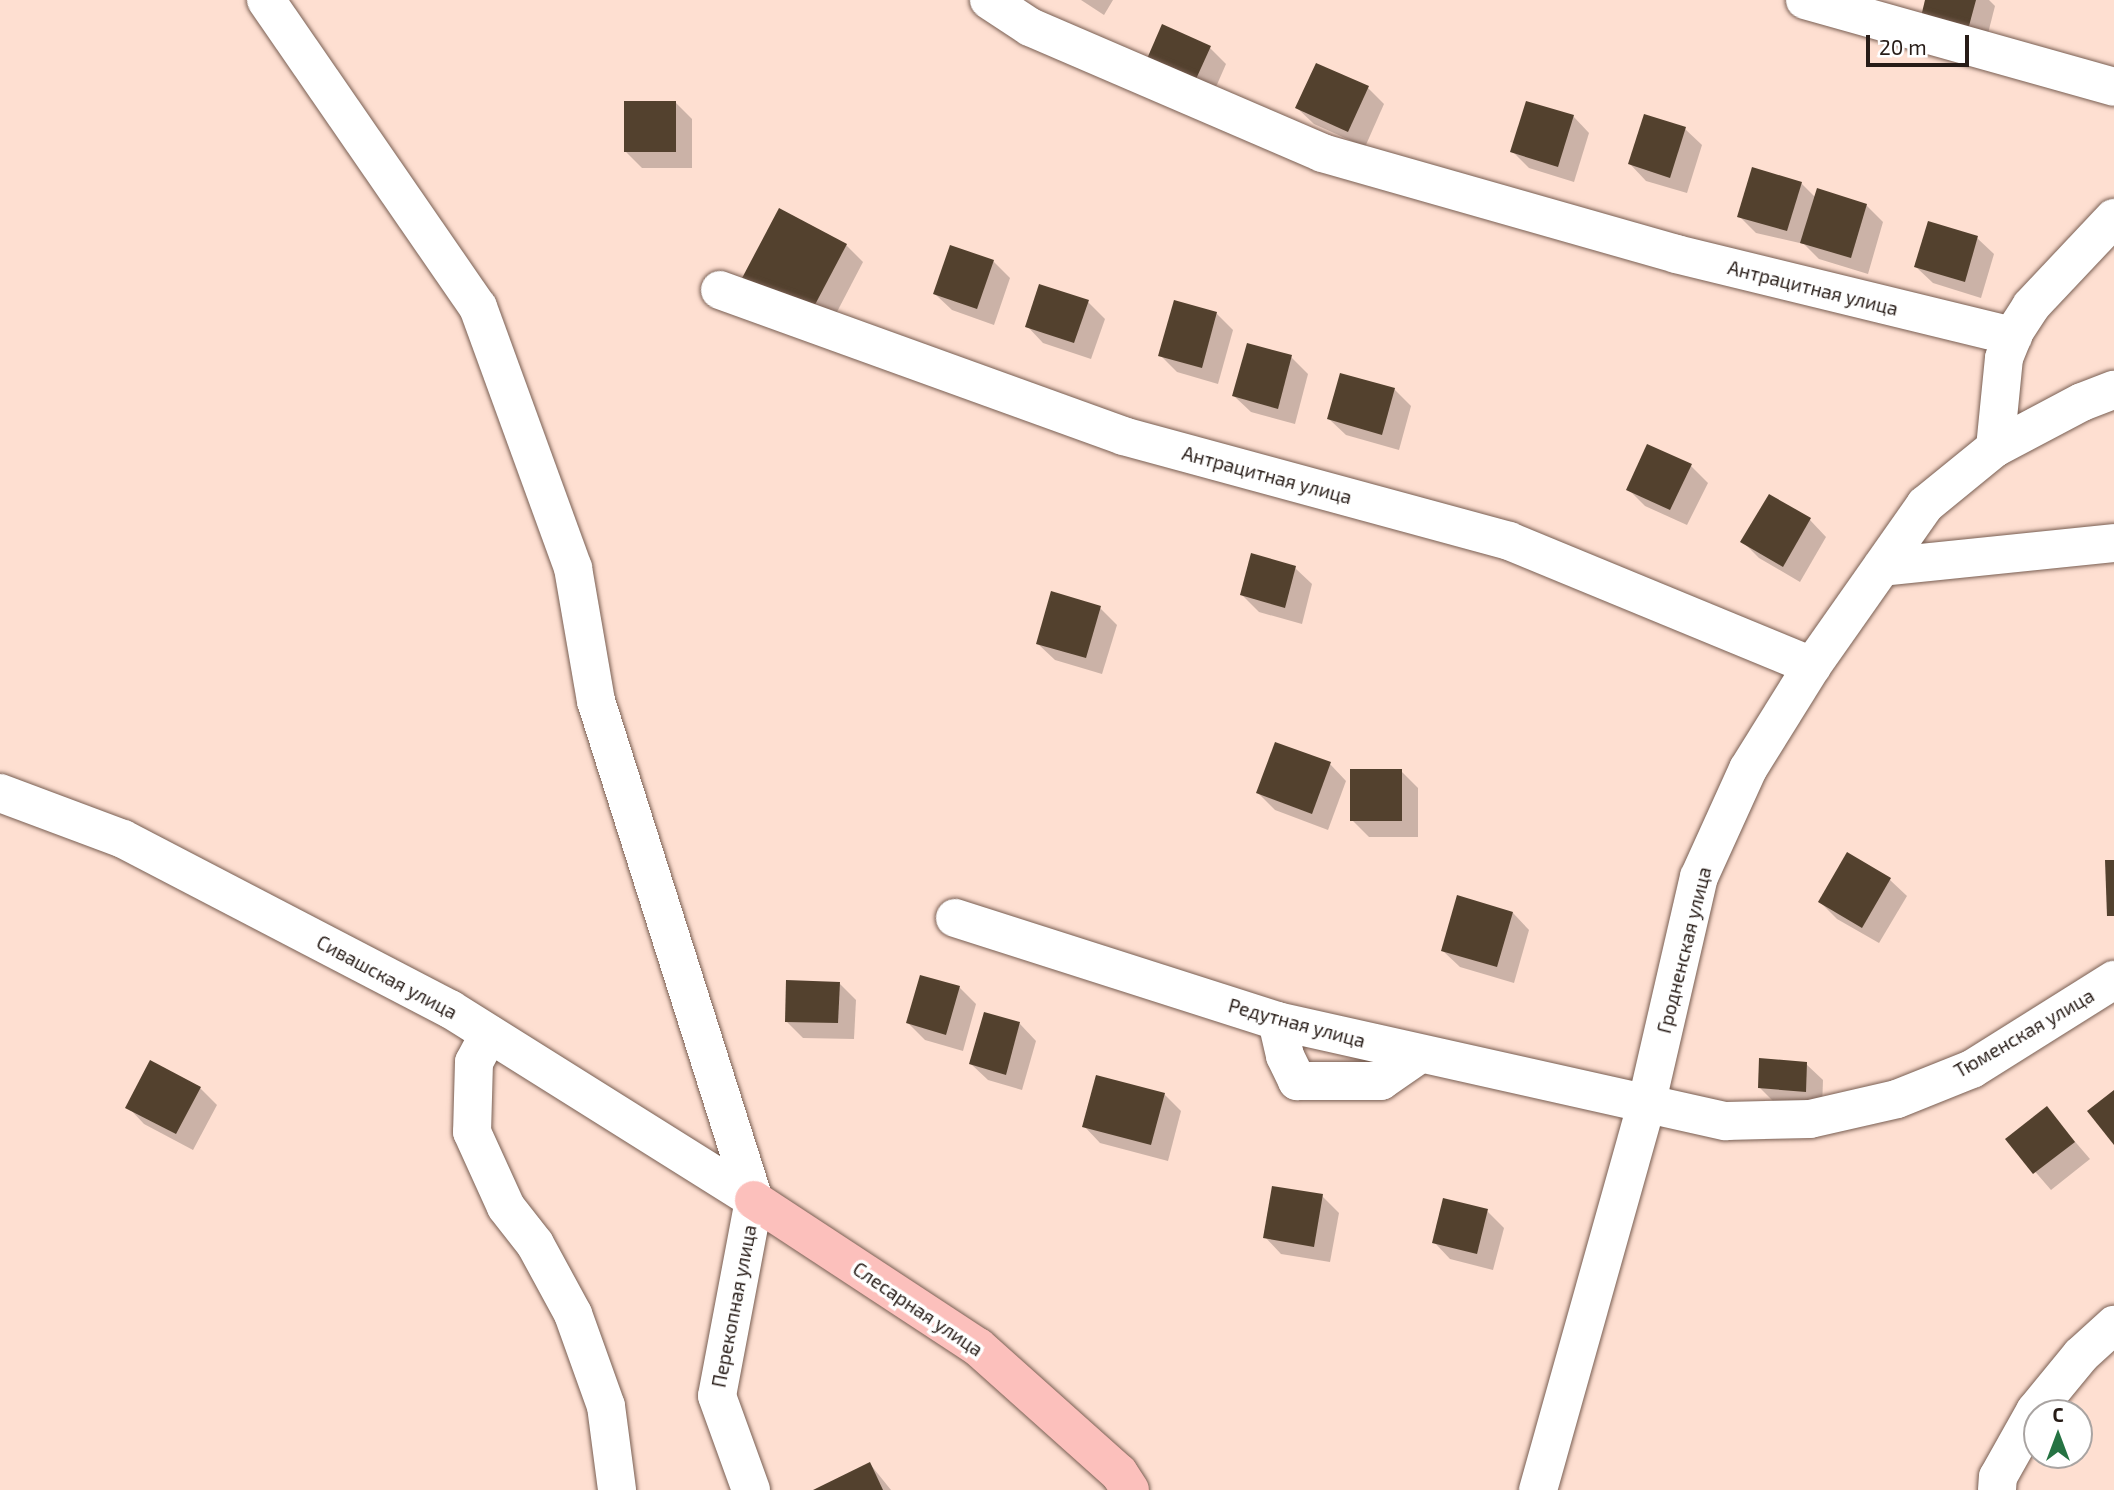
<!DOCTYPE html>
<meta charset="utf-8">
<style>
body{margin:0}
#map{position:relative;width:2114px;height:1490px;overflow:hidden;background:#fedfd1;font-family:"Exo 2",sans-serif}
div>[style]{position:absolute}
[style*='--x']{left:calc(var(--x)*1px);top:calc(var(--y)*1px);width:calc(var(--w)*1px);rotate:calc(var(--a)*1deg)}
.shadow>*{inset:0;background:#0003}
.building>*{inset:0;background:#53412e}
.roads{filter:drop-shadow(0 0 2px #785e52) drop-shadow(0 0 2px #785e52)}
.minor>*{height:38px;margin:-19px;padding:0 19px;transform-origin:19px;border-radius:19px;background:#fff}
.major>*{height:38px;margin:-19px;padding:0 19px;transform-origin:19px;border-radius:19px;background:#fcc0bc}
span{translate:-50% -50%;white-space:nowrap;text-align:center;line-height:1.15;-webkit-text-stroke:7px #fff;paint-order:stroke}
.street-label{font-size:19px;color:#271c17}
.north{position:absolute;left:2023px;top:1399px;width:70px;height:70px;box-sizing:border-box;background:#fff;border:2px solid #a9a4a2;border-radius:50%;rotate:0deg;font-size:19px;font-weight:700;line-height:28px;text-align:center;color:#271c17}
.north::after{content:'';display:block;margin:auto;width:24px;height:32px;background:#257343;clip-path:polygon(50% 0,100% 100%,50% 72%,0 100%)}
.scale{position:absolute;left:1866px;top:35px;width:103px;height:32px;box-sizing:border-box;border:4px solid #271c17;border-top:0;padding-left:9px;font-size:21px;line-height:24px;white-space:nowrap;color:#271c17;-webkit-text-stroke:5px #fff;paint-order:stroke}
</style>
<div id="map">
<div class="shadow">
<i style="clip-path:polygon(1081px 0,1113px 0,1104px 15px)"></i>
<i style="clip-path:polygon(1927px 0,1989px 0,1995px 6px,1983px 53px)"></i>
<i style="clip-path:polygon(1210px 48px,1226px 64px,1208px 105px,1162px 84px)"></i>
<i style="clip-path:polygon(1368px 88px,1384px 104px,1365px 147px,1314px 124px,1297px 108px)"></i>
<i style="clip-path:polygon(675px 102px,692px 119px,692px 168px,642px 168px,626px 152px)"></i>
<i style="clip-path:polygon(1573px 116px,1589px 133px,1574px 182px,1529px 168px,1512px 151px)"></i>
<i style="clip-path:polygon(1685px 129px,1702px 145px,1687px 193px,1646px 181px,1630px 164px)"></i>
<i style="clip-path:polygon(1801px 183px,1816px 198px,1866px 205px,1883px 222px,1868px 274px,1819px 259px,1804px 244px,1756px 233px,1739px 216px)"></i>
<i style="clip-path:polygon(1977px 238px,1994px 254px,1981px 298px,1933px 283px,1916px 267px)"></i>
<i style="clip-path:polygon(846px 245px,863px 262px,827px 331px,760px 296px)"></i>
<i style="clip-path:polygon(993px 261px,1010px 278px,994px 325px,952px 310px,935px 294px)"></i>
<i style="clip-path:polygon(1088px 302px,1105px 319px,1091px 359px,1043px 343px,1027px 326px)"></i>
<i style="clip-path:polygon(1216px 313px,1233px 330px,1218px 384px,1177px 372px,1160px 355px)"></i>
<i style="clip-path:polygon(1291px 357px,1308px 374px,1295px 424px,1251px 412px,1234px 396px)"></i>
<i style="clip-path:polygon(1394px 389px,1411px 406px,1399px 450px,1346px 435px,1329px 419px)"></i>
<i style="clip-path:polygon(1691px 466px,1708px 483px,1687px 525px,1645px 506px,1628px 489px)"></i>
<i style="clip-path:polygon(1810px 520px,1826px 537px,1800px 582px,1759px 558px,1743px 542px)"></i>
<i style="clip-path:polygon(1295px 568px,1312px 584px,1302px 624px,1259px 612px,1242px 595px)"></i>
<i style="clip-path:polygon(1100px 608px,1117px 625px,1102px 674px,1055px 660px,1038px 644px)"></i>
<i style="clip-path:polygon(1330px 764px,1346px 781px,1328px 830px,1275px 810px,1258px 793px)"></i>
<i style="clip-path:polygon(1401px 771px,1418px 788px,1418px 837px,1369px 837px,1352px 820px)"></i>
<i style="clip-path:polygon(1890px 880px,1907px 896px,1879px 943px,1837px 919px,1820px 902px)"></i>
<i style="clip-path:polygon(1513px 913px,1529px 930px,1514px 983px,1460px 967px,1443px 951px)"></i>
<i style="clip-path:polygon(839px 983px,856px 1000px,854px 1039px,803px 1038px,786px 1021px)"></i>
<i style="clip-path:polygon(959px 987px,976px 1004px,963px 1051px,925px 1040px,908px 1023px)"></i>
<i style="clip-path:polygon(985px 1014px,1020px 1024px,1036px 1041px,1022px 1090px,988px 1080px,971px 1064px)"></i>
<i style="clip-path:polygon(1806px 1064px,1823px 1080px,1822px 1108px,1776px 1104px,1760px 1088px)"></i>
<i style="clip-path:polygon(200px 1088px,217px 1105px,193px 1150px,144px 1124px,128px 1107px)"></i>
<i style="clip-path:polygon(1164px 1094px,1181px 1111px,1168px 1161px,1100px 1143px,1084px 1126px)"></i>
<i style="clip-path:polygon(2046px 1108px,2090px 1159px,2051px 1190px,2008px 1140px)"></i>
<i style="clip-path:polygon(1322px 1196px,1339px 1213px,1330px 1262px,1281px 1254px,1265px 1237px)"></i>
<i style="clip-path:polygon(1487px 1211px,1504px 1228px,1493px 1270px,1450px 1259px,1434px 1242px)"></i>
<i style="clip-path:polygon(870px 1464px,891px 1490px,819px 1490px)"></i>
</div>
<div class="building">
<i style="clip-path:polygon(1925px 0,1976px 0,1966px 37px,1919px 25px)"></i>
<i style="clip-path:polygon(1162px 24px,1211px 46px,1191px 90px,1143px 68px)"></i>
<i style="clip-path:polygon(1316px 63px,1369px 86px,1348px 132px,1295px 108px)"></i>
<i style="clip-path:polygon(624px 101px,676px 101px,676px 152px,624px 152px)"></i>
<i style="clip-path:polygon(1526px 101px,1574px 115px,1558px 167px,1510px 152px)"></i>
<i style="clip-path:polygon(1644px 114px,1686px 127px,1670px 178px,1628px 164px)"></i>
<i style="clip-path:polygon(1752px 167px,1802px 182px,1787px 231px,1737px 217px)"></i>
<i style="clip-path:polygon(1817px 188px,1867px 204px,1851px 258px,1800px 243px)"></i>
<i style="clip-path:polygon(779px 208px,847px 244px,809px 316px,741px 280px)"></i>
<i style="clip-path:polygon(1928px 221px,1978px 236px,1965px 282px,1914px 267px)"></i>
<i style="clip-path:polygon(950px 245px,994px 260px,977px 309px,933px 294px)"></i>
<i style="clip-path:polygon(1039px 284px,1089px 300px,1074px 343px,1025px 327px)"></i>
<i style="clip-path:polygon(1174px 300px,1217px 312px,1202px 368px,1158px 356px)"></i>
<i style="clip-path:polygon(1247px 343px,1292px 355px,1278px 409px,1232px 396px)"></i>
<i style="clip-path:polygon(1340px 373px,1395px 388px,1382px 435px,1327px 419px)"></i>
<i style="clip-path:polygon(1647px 444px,1692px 464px,1670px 510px,1626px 490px)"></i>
<i style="clip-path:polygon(1769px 494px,1811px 518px,1783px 567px,1740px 542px)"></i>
<i style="clip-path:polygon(1251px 553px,1296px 566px,1285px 608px,1240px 595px)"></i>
<i style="clip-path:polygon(1051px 591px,1101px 606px,1086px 658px,1036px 644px)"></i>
<i style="clip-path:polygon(1275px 742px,1331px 762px,1312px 814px,1256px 793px)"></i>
<i style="clip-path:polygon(1350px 769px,1402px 769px,1402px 821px,1350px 821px)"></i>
<i style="clip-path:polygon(1847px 852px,1891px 878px,1862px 928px,1818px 902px)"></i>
<i style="clip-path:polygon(2105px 860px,2114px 860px,2114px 916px,2107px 916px)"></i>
<i style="clip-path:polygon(1457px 895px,1513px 912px,1497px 967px,1441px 951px)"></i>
<i style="clip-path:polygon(920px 975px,960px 986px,946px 1035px,906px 1023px)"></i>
<i style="clip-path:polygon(786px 980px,840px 982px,838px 1023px,785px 1022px)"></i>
<i style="clip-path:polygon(984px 1012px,1020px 1022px,1006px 1075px,969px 1064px)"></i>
<i style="clip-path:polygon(1759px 1058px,1807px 1062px,1806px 1092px,1758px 1088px)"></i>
<i style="clip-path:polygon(150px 1060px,201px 1087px,176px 1134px,125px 1108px)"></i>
<i style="clip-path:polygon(1096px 1075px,1165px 1093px,1151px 1145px,1082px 1127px)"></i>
<i style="clip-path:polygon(2114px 1090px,2114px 1145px,2087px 1111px)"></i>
<i style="clip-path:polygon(2047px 1106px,2075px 1142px,2033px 1174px,2005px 1139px)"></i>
<i style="clip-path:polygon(1272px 1186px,1323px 1194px,1314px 1247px,1263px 1238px)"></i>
<i style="clip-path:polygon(1443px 1198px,1488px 1209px,1477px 1254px,1432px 1243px)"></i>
<i style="clip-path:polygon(870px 1462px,883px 1490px,813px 1490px)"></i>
</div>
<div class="roads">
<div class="minor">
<i style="--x:266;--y:0;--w:373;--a:55.4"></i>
<i style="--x:478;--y:307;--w:278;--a:70"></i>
<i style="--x:573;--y:568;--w:135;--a:80.2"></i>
<i style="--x:596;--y:701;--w:523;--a:72.43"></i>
<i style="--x:754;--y:1200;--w:199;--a:100.7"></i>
<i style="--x:717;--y:1396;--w:100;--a:70.1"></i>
<i style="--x:989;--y:0;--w:49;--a:33.4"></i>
<i style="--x:1030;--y:27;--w:318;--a:23.3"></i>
<i style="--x:1322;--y:153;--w:368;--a:15.9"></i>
<i style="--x:1676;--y:254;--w:347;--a:13.7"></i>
<i style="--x:1805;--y:0;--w:321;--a:15.7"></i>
<i style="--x:720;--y:290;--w:429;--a:19.9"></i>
<i style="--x:1123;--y:436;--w:400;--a:15.2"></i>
<i style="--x:1509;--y:541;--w:328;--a:22.4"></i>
<i style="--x:1995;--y:448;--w:90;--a:-84.3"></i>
<i style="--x:2004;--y:358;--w:29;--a:-68"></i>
<i style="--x:2015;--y:331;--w:30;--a:-57"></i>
<i style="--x:2031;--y:306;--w:121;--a:-46.7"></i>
<i style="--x:1882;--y:567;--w:233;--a:-5.9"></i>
<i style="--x:0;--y:793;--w:131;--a:20.5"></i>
<i style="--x:123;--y:839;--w:369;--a:27.5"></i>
<i style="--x:450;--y:1009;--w:359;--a:32.1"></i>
<i style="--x:955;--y:918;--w:338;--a:17.7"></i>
<i style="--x:1277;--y:1021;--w:460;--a:12.6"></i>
<i style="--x:1726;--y:1121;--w:84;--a:-1.4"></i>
<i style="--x:1810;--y:1119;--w:89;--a:-12.9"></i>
<i style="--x:1897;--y:1099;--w:81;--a:-21.8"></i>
<i style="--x:1972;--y:1069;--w:168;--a:-32.1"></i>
<i style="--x:1277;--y:1021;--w:36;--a:77"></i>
<i style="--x:1285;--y:1056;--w:28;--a:64"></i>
<i style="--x:1297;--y:1081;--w:84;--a:0"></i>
<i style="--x:1381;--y:1081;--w:47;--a:-34.7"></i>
<i style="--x:489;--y:1034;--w:32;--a:118"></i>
<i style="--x:474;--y:1062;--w:70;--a:91.6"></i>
<i style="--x:472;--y:1132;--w:82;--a:65.6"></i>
<i style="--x:506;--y:1207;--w:47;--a:51.9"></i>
<i style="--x:535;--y:1244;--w:80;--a:61.5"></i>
<i style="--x:573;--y:1314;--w:98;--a:70.3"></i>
<i style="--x:606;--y:1406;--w:85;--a:82.5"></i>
<i style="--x:1538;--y:1490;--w:399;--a:-74.3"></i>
<i style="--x:1646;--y:1106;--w:235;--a:-77"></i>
<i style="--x:1699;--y:877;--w:119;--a:-65.6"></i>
<i style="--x:1748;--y:769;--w:121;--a:-58.1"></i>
<i style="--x:1812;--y:666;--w:197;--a:-54.9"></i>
<i style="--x:1925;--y:505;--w:90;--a:-39.2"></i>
<i style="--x:1995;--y:448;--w:98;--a:-27.9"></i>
<i style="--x:2082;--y:402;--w:34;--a:-21"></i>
<i style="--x:1997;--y:1490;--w:13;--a:-86"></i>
<i style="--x:1998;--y:1477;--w:76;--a:-60.7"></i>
<i style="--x:2035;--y:1411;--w:72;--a:-50.6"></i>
<i style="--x:2081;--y:1355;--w:45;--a:-42.3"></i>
</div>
<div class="major">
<i style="--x:754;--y:1200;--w:268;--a:33.3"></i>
<i style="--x:978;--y:1347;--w:189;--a:41.8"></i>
<i style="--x:1119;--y:1473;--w:20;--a:57"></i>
</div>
</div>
<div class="street-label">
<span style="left:1813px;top:288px;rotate:14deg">Антрацитная улица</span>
<span style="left:1267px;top:475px;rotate:15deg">Антрацитная улица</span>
<span style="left:1684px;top:950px;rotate:-76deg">Гродненская улица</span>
<span style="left:387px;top:977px;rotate:28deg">Сивашская улица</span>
<span style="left:1297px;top:1023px;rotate:15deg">Редутная улица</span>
<span style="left:2024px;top:1033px;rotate:-30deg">Тюменская улица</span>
<span style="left:734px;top:1306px;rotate:-79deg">Перекопная улица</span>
<span style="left:918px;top:1309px;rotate:34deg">Слесарная улица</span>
</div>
<div class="north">С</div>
<div class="scale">20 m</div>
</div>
